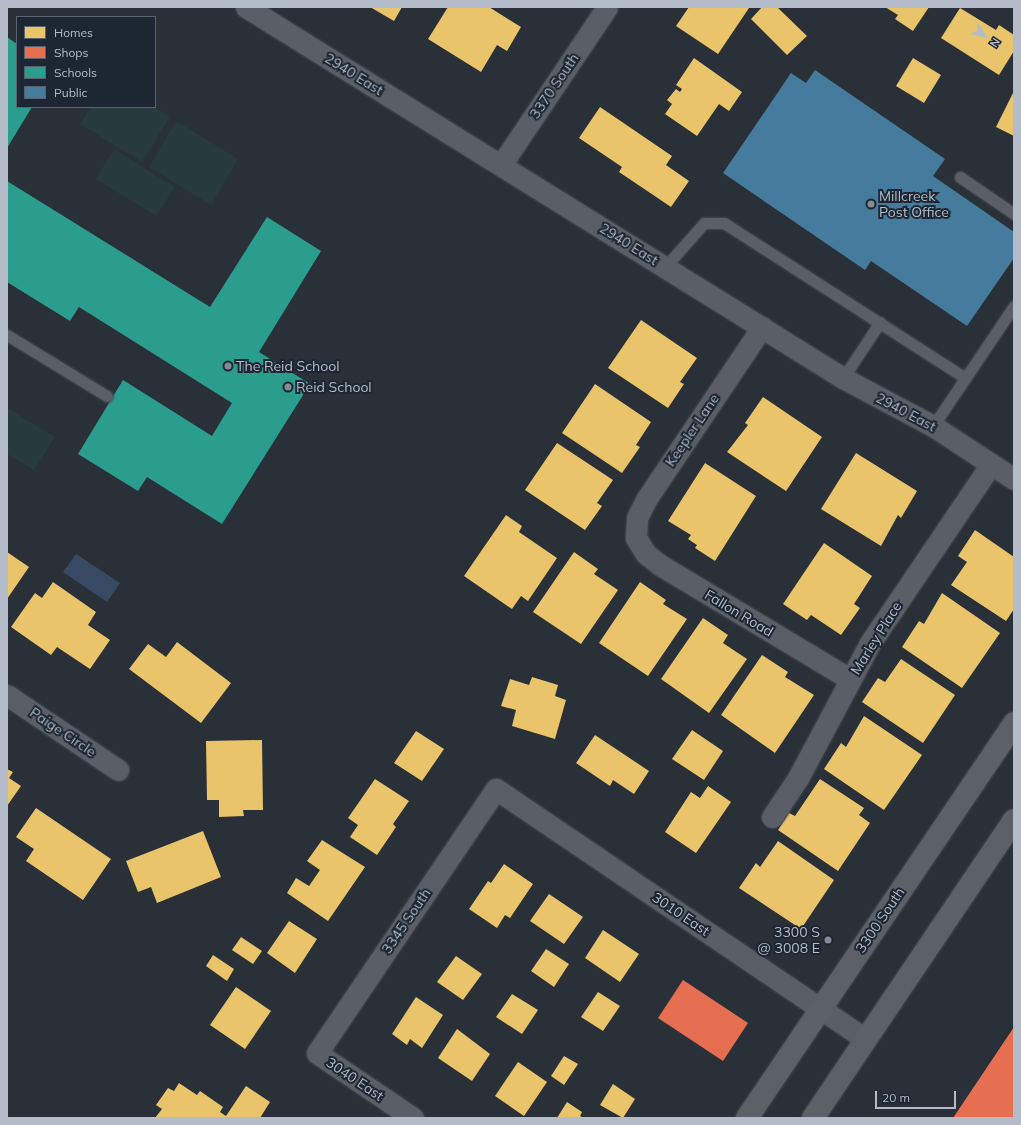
<!DOCTYPE html>
<style>
body{margin:0}
#map{position:relative;width:1021px;height:1125px;overflow:hidden;background:#2a3038;font-family:Mulish,sans-serif}
div>[style]{position:absolute}
[style*='--x']{left:calc(var(--x)*1px);top:calc(var(--y)*1px);width:calc(var(--w)*1px);rotate:calc(var(--a)*1deg)}
.green>*{inset:0;background:#273a3e}
.water>*{inset:0;background:#384963}
.homes>*{inset:0;background:#e9c46a}
.shops>*{inset:0;background:#e76f51}
.schools>*{inset:0;background:#2a9d8f}
.public>*{inset:0;background:#457b9d}
.roads{filter:drop-shadow(0 0 1px #484c53) drop-shadow(0 0 1px #484c53)}
.lane>*{height:11px;margin:-5.5px;padding:0 5.5px;transform-origin:5.5px;border-radius:5.5px;background:#5a5e66}
.street>*{height:21px;margin:-10.5px;padding:0 10.5px;transform-origin:10.5px;border-radius:10.5px;background:#5a5e66}
.primary>*{height:22px;margin:-11px;padding:0 11px;transform-origin:11px;border-radius:11px;background:#5c6168}
.dots>*{width:11px;height:11px;translate:-50% -50%;box-sizing:border-box;border:2px solid #1d2633;border-radius:50%}
span{translate:-50% -50%;white-space:nowrap;text-align:center;line-height:1.15;-webkit-text-stroke:4px #1d2633;paint-order:stroke}
.street-label{font-size:14px;color:#b4bcc9}
.poi-label{font-size:14px;color:#b4bcc9}
.left{translate:0 -50%;text-align:left}
.right{translate:-100% -50%;text-align:right}
.frame{position:absolute;inset:0;border:8px solid #b4bcc9;pointer-events:none}
.legend{position:absolute;left:16px;top:16px;width:140px;height:92px;box-sizing:border-box;background:#1d2633;border:1px solid #59626f;margin:0;padding:5px 7px;list-style:none;font-size:12px;color:#b4bcc9}
.legend li{display:flex;align-items:center;gap:8px;height:20px}
.legend b{width:20px;border:1px solid #59626f}
.north{position:absolute;left:965px;top:16px;width:40px;height:40px;-webkit-text-stroke:3px #1d2633;paint-order:stroke;rotate:124deg;font-size:11px;font-weight:700;line-height:16px;text-align:center;color:#b4bcc9}
.north::after{content:'';display:block;margin:auto;width:14px;height:18px;background:#b4bcc9;clip-path:polygon(50% 0,100% 100%,50% 72%,0 100%)}
.scale{position:absolute;left:875px;top:1091px;width:81px;height:18px;box-sizing:border-box;border:2px solid #b4bcc9;border-top:0;padding-left:5px;font-size:12px;line-height:14px;white-space:nowrap;color:#b4bcc9;-webkit-text-stroke:3px #1d2633;paint-order:stroke}
</style>
<div id="map">
<div class="green">
<i style="clip-path:polygon(91px 107px,154px 107px,170px 117px,142px 162px,80px 124px)"></i>
<i style="clip-path:polygon(176px 121px,238px 159px,211px 205px,149px 167px)"></i>
<i style="clip-path:polygon(114px 149px,175px 187px,156px 216px,96px 179px)"></i>
<i style="clip-path:polygon(7px 408px,55px 437px,34px 470px,7px 454px)"></i>
</div>
<div class="water">
<i style="clip-path:polygon(76px 554px,120px 583px,107px 602px,63px 572px)"></i>
</div>
<div class="homes">
<i style="clip-path:polygon(370px 7px,402px 7px,394px 21px)"></i>
<i style="clip-path:polygon(448px 7px,489px 7px,521px 27px,507px 51px,497px 45px,481px 72px,428px 39px)"></i>
<i style="clip-path:polygon(689px 7px,747px 7px,749px 8px,718px 54px,676px 26px)"></i>
<i style="clip-path:polygon(762px 7px,777px 7px,807px 36px,787px 55px,751px 19px)"></i>
<i style="clip-path:polygon(885px 7px,929px 7px,913px 31px,895px 19px,898px 15px)"></i>
<i style="clip-path:polygon(960px 8px,996px 30px,999px 25px,1014px 35px,1014px 51px,999px 75px,941px 38px)"></i>
<i style="clip-path:polygon(694px 58px,742px 92px,729px 111px,719px 104px,697px 136px,665px 114px,672px 104px,667px 100px,676px 89px,680px 92px,682px 89px,676px 85px)"></i>
<i style="clip-path:polygon(913px 58px,941px 75px,924px 103px,896px 86px)"></i>
<i style="clip-path:polygon(1014px 91px,1014px 136px,996px 127px)"></i>
<i style="clip-path:polygon(600px 107px,672px 156px,666px 165px,689px 181px,671px 207px,619px 172px,622px 167px,579px 138px)"></i>
<i style="clip-path:polygon(641px 320px,697px 358px,680px 382px,684px 384px,668px 408px,608px 368px)"></i>
<i style="clip-path:polygon(595px 384px,651px 422px,636px 445px,640px 447px,622px 473px,562px 433px)"></i>
<i style="clip-path:polygon(763px 397px,822px 437px,786px 491px,727px 452px,748px 425px,745px 423px)"></i>
<i style="clip-path:polygon(557px 443px,613px 480px,597px 503px,602px 506px,585px 530px,525px 490px)"></i>
<i style="clip-path:polygon(856px 453px,917px 491px,901px 518px,898px 515px,881px 546px,821px 509px)"></i>
<i style="clip-path:polygon(705px 463px,756px 496px,715px 561px,695px 548px,697px 545px,688px 539px,691px 535px,668px 521px)"></i>
<i style="clip-path:polygon(506px 515px,522px 526px,519px 532px,557px 558px,528px 601px,521px 596px,512px 609px,464px 576px)"></i>
<i style="clip-path:polygon(975px 530px,1014px 557px,1014px 609px,1006px 621px,951px 585px,967px 562px,958px 556px)"></i>
<i style="clip-path:polygon(824px 543px,872px 576px,854px 604px,860px 608px,841px 635px,811px 615px,807px 620px,783px 604px)"></i>
<i style="clip-path:polygon(7px 552px,29px 567px,7px 599px)"></i>
<i style="clip-path:polygon(574px 552px,598px 569px,594px 574px,618px 590px,581px 644px,533px 612px)"></i>
<i style="clip-path:polygon(53px 582px,96px 612px,88px 625px,110px 640px,90px 669px,57px 647px,51px 655px,11px 627px,35px 593px,42px 598px)"></i>
<i style="clip-path:polygon(640px 582px,666px 600px,663px 604px,687px 619px,648px 676px,599px 643px)"></i>
<i style="clip-path:polygon(942px 593px,1000px 633px,962px 688px,902px 647px,919px 621px,924px 624px)"></i>
<i style="clip-path:polygon(703px 618px,728px 635px,723px 643px,747px 659px,709px 713px,661px 679px)"></i>
<i style="clip-path:polygon(177px 642px,231px 683px,201px 723px,129px 669px,148px 644px,166px 657px)"></i>
<i style="clip-path:polygon(762px 655px,788px 672px,785px 677px,814px 695px,775px 753px,721px 715px)"></i>
<i style="clip-path:polygon(901px 659px,955px 695px,923px 743px,862px 702px,878px 678px,885px 682px)"></i>
<i style="clip-path:polygon(532px 677px,558px 685px,555px 696px,566px 700px,555px 739px,512px 726px,516px 710px,501px 706px,510px 679px,529px 685px)"></i>
<i style="clip-path:polygon(864px 716px,922px 755px,884px 810px,824px 769px,841px 743px,846px 747px)"></i>
<i style="clip-path:polygon(692px 730px,723px 751px,704px 780px,672px 759px)"></i>
<i style="clip-path:polygon(416px 731px,444px 749px,422px 781px,394px 763px)"></i>
<i style="clip-path:polygon(595px 735px,649px 771px,634px 794px,613px 780px,610px 786px,576px 763px)"></i>
<i style="clip-path:polygon(262px 740px,263px 810px,243px 810px,244px 816px,219px 817px,219px 800px,207px 800px,206px 741px)"></i>
<i style="clip-path:polygon(7px 769px,13px 772px,9px 778px,21px 786px,7px 806px)"></i>
<i style="clip-path:polygon(375px 779px,409px 801px,393px 824px,396px 827px,377px 855px,350px 837px,358px 825px,348px 818px)"></i>
<i style="clip-path:polygon(820px 779px,864px 808px,859px 815px,870px 823px,838px 871px,778px 830px,789px 813px,795px 816px)"></i>
<i style="clip-path:polygon(708px 786px,731px 802px,696px 853px,665px 832px,691px 792px,700px 798px)"></i>
<i style="clip-path:polygon(36px 808px,111px 859px,83px 900px,26px 861px,34px 849px,16px 837px)"></i>
<i style="clip-path:polygon(203px 831px,221px 877px,157px 903px,151px 887px,138px 892px,126px 861px)"></i>
<i style="clip-path:polygon(322px 840px,365px 867px,328px 921px,287px 893px,296px 878px,309px 886px,320px 870px,307px 861px)"></i>
<i style="clip-path:polygon(778px 841px,834px 880px,801px 929px,739px 888px,756px 863px,760px 867px)"></i>
<i style="clip-path:polygon(504px 864px,533px 884px,510px 918px,505px 915px,497px 928px,469px 909px,488px 881px,491px 883px)"></i>
<i style="clip-path:polygon(549px 894px,583px 917px,564px 944px,530px 921px)"></i>
<i style="clip-path:polygon(289px 921px,317px 939px,295px 973px,267px 953px)"></i>
<i style="clip-path:polygon(603px 930px,639px 954px,620px 982px,585px 958px)"></i>
<i style="clip-path:polygon(241px 937px,262px 951px,253px 964px,232px 950px)"></i>
<i style="clip-path:polygon(546px 949px,569px 964px,554px 987px,531px 971px)"></i>
<i style="clip-path:polygon(213px 955px,234px 969px,227px 981px,206px 966px)"></i>
<i style="clip-path:polygon(456px 956px,482px 974px,463px 1000px,437px 982px)"></i>
<i style="clip-path:polygon(236px 987px,271px 1011px,245px 1049px,210px 1025px)"></i>
<i style="clip-path:polygon(598px 992px,620px 1006px,603px 1031px,581px 1017px)"></i>
<i style="clip-path:polygon(512px 994px,538px 1010px,522px 1034px,496px 1017px)"></i>
<i style="clip-path:polygon(416px 997px,443px 1015px,422px 1048px,410px 1039px,407px 1045px,392px 1034px)"></i>
<i style="clip-path:polygon(457px 1029px,490px 1054px,472px 1081px,438px 1058px)"></i>
<i style="clip-path:polygon(564px 1056px,578px 1064px,564px 1085px,551px 1076px)"></i>
<i style="clip-path:polygon(518px 1062px,547px 1082px,524px 1116px,495px 1096px)"></i>
<i style="clip-path:polygon(179px 1083px,197px 1095px,200px 1091px,223px 1107px,220px 1112px,226px 1116px,246px 1086px,270px 1102px,260px 1118px,155px 1118px,162px 1109px,156px 1105px,168px 1088px,174px 1091px)"></i>
<i style="clip-path:polygon(613px 1084px,635px 1099px,623px 1118px,600px 1105px)"></i>
<i style="clip-path:polygon(567px 1102px,582px 1112px,580px 1116px,584px 1118px,557px 1118px)"></i>
</div>
<div class="shops">
<i style="clip-path:polygon(683px 980px,748px 1023px,723px 1061px,658px 1018px)"></i>
<i style="clip-path:polygon(1014px 1027px,1014px 1118px,953px 1118px)"></i>
</div>
<div class="schools">
<i style="clip-path:polygon(7px 37px,17px 44px,17px 107px,32px 107px,7px 148px)"></i>
<i style="clip-path:polygon(7px 181px,210px 307px,267px 217px,321px 251px,259px 352px,310px 384px,222px 524px,147px 477px,138px 491px,78px 454px,123px 380px,212px 436px,232px 403px,79px 307px,70px 321px,7px 282px)"></i>
</div>
<div class="public">
<i style="clip-path:polygon(815px 70px,945px 159px,933px 176px,1014px 232px,1014px 258px,967px 326px,871px 261px,865px 270px,723px 173px,791px 73px,806px 83px)"></i>
</div>
<div class="roads">
<div class="lane">
<i style="--x:960;--y:177;--w:65;--a:34.4"></i>
<i style="--x:665;--y:267;--w:59;--a:-48.4"></i>
<i style="--x:704;--y:223;--w:20;--a:0"></i>
<i style="--x:724;--y:223;--w:287;--a:32.7"></i>
<i style="--x:7;--y:335;--w:117;--a:31.4"></i>
<i style="--x:843;--y:378;--w:67;--a:-56.5"></i>
<i style="--x:933;--y:426;--w:145;--a:-56"></i>
</div>
<div class="street">
<i style="--x:246;--y:7;--w:703;--a:31.86"></i>
<i style="--x:843;--y:378;--w:102;--a:28.1"></i>
<i style="--x:933;--y:426;--w:97;--a:33.2"></i>
<i style="--x:501;--y:165;--w:190;--a:-56.1"></i>
<i style="--x:762;--y:327;--w:206;--a:123.9"></i>
<i style="--x:647;--y:498;--w:22;--a:117"></i>
<i style="--x:637;--y:518;--w:20;--a:93"></i>
<i style="--x:636;--y:538;--w:19;--a:58"></i>
<i style="--x:646;--y:554;--w:18;--a:38"></i>
<i style="--x:660;--y:565;--w:222;--a:31"></i>
<i style="--x:7;--y:695;--w:134;--a:34"></i>
<i style="--x:772;--y:817;--w:47;--a:-56.3"></i>
<i style="--x:798;--y:778;--w:153;--a:-61.9"></i>
<i style="--x:870;--y:643;--w:216;--a:-55.9"></i>
<i style="--x:413;--y:1118;--w:116;--a:-145.9"></i>
<i style="--x:317;--y:1053;--w:319;--a:-55.9"></i>
<i style="--x:496;--y:789;--w:446;--a:34.1"></i>
</div>
<div class="primary">
<i style="--x:747;--y:1118;--w:477;--a:-55.9"></i>
<i style="--x:813;--y:1118;--w:359;--a:-56"></i>
</div>
</div>
<div class="dots">
<i style="left:871px;top:204px;background:#848b96"></i>
<i style="left:228px;top:366px;background:#848b96"></i>
<i style="left:288px;top:387px;background:#848b96"></i>
<i style="left:828px;top:940px;background:#848b96"></i>
</div>
<div class="street-label">
<span style="left:354px;top:74px;rotate:32deg">2940 East</span>
<span style="left:554px;top:86px;rotate:-56deg">3370 South</span>
<span style="left:629px;top:244px;rotate:32deg">2940 East</span>
<span style="left:906px;top:412px;rotate:28deg">2940 East</span>
<span style="left:692px;top:430px;rotate:-56deg">Keepler Lane</span>
<span style="left:739px;top:613px;rotate:31deg">Fallon Road</span>
<span style="left:876px;top:638px;rotate:-58deg">Marley Place</span>
<span style="left:63px;top:732px;rotate:34deg">Paige Circle</span>
<span style="left:681px;top:914px;rotate:34deg">3010 East</span>
<span style="left:880px;top:920px;rotate:-56deg">3300 South</span>
<span style="left:406px;top:921px;rotate:-56deg">3345 South</span>
<span style="left:355px;top:1079px;rotate:34deg">3040 East</span>
</div>
<div class="poi-label">
<span class="left" style="left:879px;top:204px">Millcreek<br>Post Office</span>
<span class="left" style="left:236px;top:366px">The Reid School</span>
<span class="left" style="left:296px;top:387px">Reid School</span>
<span class="right" style="left:820px;top:940px">3300 S<br>@ 3008 E</span>
</div>
<div class="frame"></div>
<ul class="legend">
<li><b style="height:11px;background:#e9c46a"></b>Homes</li>
<li><b style="height:11px;background:#e76f51"></b>Shops</li>
<li><b style="height:11px;background:#2a9d8f"></b>Schools</li>
<li><b style="height:11px;background:#457b9d"></b>Public</li>
</ul>
<div class="north">N</div>
<div class="scale">20 m</div>
</div>
